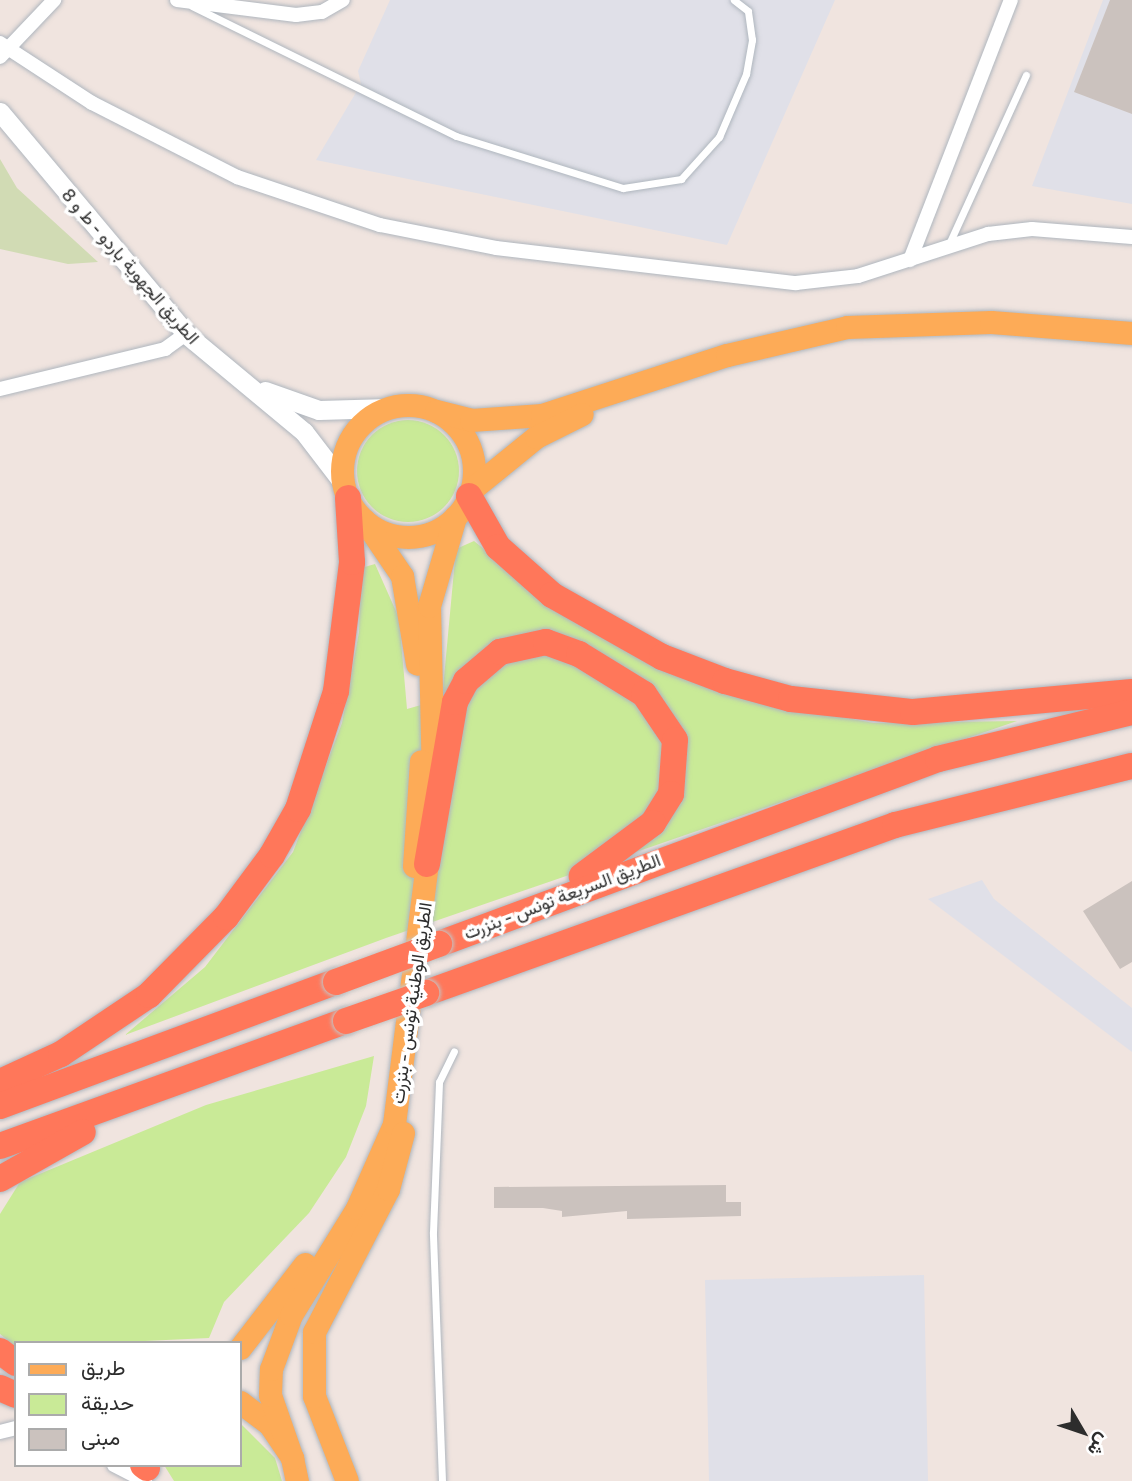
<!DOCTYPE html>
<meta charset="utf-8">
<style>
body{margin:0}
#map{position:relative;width:1132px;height:1481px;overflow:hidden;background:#f0e4df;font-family:"Golos Text",Vazirmatn,sans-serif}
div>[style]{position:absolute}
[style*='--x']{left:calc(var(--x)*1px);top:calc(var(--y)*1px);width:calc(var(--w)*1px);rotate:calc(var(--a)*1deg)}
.industrial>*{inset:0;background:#e0e0e8}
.green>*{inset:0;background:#c9ea97}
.round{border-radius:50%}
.cemetery>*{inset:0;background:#d1dbb4}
.building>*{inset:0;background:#cbc2be}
.roads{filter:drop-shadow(0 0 2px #afb6be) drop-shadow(0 0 2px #afb6be)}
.lane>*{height:7px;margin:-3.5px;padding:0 3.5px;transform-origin:3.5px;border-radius:3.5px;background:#fff}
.street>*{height:14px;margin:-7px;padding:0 7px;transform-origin:7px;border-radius:7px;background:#fff}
.secondary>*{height:19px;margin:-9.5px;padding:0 9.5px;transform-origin:9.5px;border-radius:9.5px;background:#fff}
.primary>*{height:23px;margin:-11.5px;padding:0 11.5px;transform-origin:11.5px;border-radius:11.5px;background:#fdab57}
.primary>.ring{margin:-11.5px;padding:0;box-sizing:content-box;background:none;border:23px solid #fdab57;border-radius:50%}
.highway>*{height:26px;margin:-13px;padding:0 13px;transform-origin:13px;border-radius:13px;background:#ff775a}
.bridges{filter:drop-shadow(0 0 2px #c4c4c4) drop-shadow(0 0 2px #c4c4c4)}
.highway-bridge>*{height:26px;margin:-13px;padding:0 13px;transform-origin:13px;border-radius:13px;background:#ff775a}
span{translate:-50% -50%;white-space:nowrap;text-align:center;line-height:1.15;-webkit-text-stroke:7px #fff;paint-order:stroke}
.street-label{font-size:18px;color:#2d2d2d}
.legend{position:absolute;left:14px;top:1341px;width:228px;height:126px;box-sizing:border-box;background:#fff;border:2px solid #ababab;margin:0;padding:9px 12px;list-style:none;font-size:21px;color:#2d2d2d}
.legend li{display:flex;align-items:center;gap:14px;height:35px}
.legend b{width:35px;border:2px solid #ababab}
.north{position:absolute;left:1048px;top:1397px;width:70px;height:70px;-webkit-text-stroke:5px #fff;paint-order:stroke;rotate:129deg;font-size:19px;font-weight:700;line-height:28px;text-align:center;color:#2d2d2d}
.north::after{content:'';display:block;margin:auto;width:24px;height:32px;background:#2d2d2d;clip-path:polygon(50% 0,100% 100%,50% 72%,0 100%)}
</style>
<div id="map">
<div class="industrial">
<i style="clip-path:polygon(390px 0,835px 0,727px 245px,316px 160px,361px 84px,358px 71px)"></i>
<i style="clip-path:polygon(1103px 0,1132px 0,1132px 204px,1032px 186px)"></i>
<i style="clip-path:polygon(982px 880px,994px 899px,1132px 1008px,1132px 1052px,928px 899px)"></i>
<i style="clip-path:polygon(924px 1275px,928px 1481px,709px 1481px,705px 1280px)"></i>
</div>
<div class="green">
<i class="round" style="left:357px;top:420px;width:102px;height:102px"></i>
<i style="clip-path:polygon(474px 541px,545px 598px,750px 700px,874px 723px,1017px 721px,386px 938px,125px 1035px,205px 967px,293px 852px,342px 723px,359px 632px,361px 568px,375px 564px,399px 618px,407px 709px,442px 699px,456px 549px)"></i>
<i style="clip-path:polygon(374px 1056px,366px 1106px,346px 1157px,309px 1213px,224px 1302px,209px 1338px,16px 1347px,0 1334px,0 1214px,20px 1182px,206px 1105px)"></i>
<i style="clip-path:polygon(240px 1423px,275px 1458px,282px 1481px,174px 1481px,164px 1465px,240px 1465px)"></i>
</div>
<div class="cemetery">
<i style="clip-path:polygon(0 159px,17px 188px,98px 262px,68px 264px,0 249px)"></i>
</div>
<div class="building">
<i style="clip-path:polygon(1110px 0,1132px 0,1132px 114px,1074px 92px)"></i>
<i style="clip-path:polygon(1132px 881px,1132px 962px,1120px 969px,1083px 911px)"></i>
<i style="clip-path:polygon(726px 1185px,726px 1202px,741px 1202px,741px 1216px,627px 1219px,627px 1211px,562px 1217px,562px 1211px,543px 1208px,494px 1208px,494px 1187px)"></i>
</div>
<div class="roads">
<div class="lane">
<i style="--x:192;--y:6;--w:294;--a:26.2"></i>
<i style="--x:456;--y:136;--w:175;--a:17.3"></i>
<i style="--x:623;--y:188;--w:59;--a:-8.8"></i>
<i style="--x:681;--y:179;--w:57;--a:-47.9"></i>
<i style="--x:719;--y:137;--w:69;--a:-66.8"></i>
<i style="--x:746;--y:74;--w:35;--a:-80"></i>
<i style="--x:752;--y:40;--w:29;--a:-98"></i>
<i style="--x:748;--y:11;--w:18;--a:-142"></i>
<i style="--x:948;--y:246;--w:188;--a:-65.5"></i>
<i style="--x:442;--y:1481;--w:249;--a:-92.1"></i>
<i style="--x:433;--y:1232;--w:150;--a:-87.7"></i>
<i style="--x:439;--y:1082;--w:34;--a:-64"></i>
</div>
<div class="street">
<i style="--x:177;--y:0;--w:120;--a:7.2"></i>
<i style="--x:296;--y:15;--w:26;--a:-7"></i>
<i style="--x:322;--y:12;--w:24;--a:-30"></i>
<i style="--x:0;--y:43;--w:110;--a:33.1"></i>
<i style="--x:92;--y:103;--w:163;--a:27"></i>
<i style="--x:237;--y:177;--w:151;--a:18.6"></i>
<i style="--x:380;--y:225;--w:118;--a:11.2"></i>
<i style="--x:496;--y:248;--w:302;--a:6.7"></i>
<i style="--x:796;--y:283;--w:62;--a:-6.4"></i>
<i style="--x:858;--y:276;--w:137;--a:-17.9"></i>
<i style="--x:988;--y:234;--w:44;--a:-6.5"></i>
<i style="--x:1032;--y:229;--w:100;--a:4.6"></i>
<i style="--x:0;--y:57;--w:79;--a:-46.5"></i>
<i style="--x:910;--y:260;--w:279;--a:-68.8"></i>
<i style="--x:0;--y:389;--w:170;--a:-13.6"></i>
<i style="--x:165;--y:349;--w:26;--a:-36"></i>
<i style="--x:0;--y:1432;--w:16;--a:-14"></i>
<i style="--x:114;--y:1465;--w:35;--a:27"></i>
</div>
<div class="secondary">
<i style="--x:0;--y:112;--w:290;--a:50"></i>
<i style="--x:186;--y:334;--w:153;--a:39.7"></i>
<i style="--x:304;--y:432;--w:64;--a:52.6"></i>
<i style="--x:265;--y:391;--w:57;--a:19.4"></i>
<i style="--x:319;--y:410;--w:70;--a:-1.6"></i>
</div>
<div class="primary">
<i class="ring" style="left:342px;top:405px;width:109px;height:109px"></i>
<i style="--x:436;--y:411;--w:36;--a:14"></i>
<i style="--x:471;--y:420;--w:71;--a:-4"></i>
<i style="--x:542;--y:415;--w:194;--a:-18"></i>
<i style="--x:727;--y:355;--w:123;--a:-13.1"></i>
<i style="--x:847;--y:327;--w:144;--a:-2"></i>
<i style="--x:991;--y:322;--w:141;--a:4.5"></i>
<i style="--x:472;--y:489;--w:82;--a:-39.1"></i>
<i style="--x:536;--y:437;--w:51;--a:-26.6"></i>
<i style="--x:364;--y:520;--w:68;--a:55.8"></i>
<i style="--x:402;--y:576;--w:89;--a:80.3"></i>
<i style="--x:433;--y:781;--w:175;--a:-91.3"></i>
<i style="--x:429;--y:606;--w:93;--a:-73.7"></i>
<i style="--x:414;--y:866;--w:105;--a:-86.2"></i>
<i style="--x:240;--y:1348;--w:106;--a:-52.3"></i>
<i style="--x:240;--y:1402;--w:38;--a:37"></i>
<i style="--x:270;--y:1425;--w:40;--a:56"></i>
<i style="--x:292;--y:1458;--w:24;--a:78"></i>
<i style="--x:292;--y:1458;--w:67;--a:-109.2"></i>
<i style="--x:270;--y:1395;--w:26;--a:-88"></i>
<i style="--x:271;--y:1369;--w:58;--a:-69.7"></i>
<i style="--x:291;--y:1315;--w:126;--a:-58.3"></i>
<i style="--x:357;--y:1208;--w:92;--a:-66.2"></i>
<i style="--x:394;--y:1124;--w:279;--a:-82.8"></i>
<i style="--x:347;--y:1481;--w:91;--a:-111.2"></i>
<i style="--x:314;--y:1396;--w:64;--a:-90"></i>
<i style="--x:314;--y:1332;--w:161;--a:-62.6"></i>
<i style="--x:388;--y:1189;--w:58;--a:-75"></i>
</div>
<div class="highway">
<i style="--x:469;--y:496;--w:59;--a:60.4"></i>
<i style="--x:498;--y:547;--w:72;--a:41.6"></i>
<i style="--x:552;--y:595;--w:126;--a:29.4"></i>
<i style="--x:662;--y:657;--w:67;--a:20.9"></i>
<i style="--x:725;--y:681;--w:68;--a:15.3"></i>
<i style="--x:791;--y:699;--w:123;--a:6.1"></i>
<i style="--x:913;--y:712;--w:220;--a:-5.2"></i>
<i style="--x:427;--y:864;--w:164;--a:-80.2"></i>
<i style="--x:455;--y:702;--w:24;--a:-62"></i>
<i style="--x:466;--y:681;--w:45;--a:-40.5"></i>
<i style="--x:500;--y:652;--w:47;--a:-12.3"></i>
<i style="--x:546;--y:642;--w:35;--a:20"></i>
<i style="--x:579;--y:654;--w:76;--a:31.6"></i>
<i style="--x:644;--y:694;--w:55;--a:56"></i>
<i style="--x:675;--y:740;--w:54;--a:94.2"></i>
<i style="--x:671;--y:794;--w:34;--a:122"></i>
<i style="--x:653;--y:823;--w:89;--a:143.3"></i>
<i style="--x:439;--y:944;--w:532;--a:-20.34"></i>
<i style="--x:938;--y:759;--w:200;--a:-13.6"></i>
<i style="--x:426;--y:993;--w:498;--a:-19.7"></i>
<i style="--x:895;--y:825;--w:244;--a:-14"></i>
<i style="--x:0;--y:1082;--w:67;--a:-24.7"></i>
<i style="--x:61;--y:1054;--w:106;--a:-33.8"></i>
<i style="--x:149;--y:995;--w:110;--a:-45.4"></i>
<i style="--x:226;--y:917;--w:77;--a:-53.4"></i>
<i style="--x:272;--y:855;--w:53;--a:-60.5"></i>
<i style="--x:298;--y:809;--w:124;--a:-72.1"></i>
<i style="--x:336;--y:691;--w:130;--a:-82.9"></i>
<i style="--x:352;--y:562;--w:64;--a:-93.6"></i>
<i style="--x:0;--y:1106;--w:358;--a:-20.3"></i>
<i style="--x:0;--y:1146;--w:368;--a:-19.9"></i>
<i style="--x:0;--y:1179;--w:95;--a:-29.5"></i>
<i style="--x:0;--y:1351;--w:20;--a:37"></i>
<i style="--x:0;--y:1388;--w:17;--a:24"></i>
<i style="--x:143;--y:1465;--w:5;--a:37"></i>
</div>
</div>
<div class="bridges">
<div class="highway-bridge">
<i style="--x:336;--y:982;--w:110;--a:-20.3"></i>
<i style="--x:346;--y:1021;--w:85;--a:-19.3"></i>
</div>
</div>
<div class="street-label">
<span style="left:131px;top:266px;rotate:49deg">الطريق الجهوية باردو - ط و 8</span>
<span style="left:562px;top:896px;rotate:-21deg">الطريق السريعة تونس - بنزرت</span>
<span style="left:411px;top:1003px;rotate:-82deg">الطريق الوطنية تونس - بنزرت</span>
</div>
<ul class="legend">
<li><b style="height:9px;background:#fdab57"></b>طريق</li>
<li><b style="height:19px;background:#c9ea97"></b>حديقة</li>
<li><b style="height:19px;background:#cbc2be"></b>مبنى</li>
</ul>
<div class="north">ش</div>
</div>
